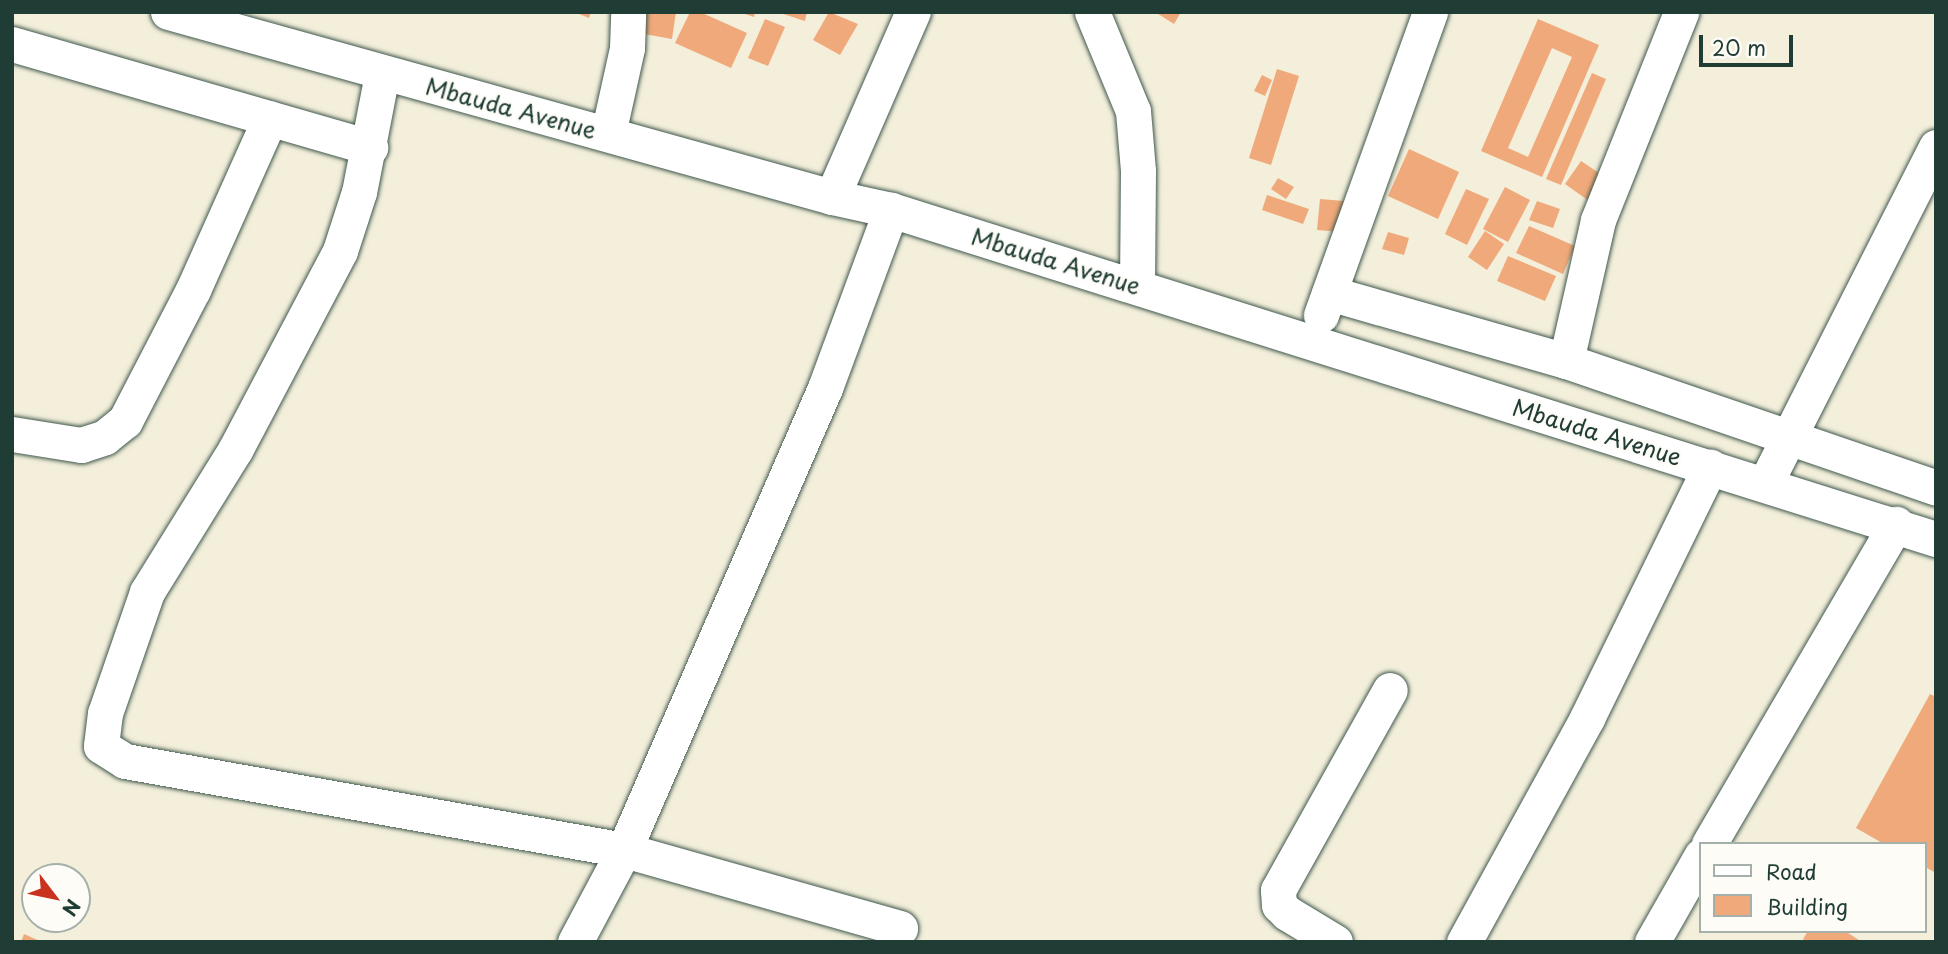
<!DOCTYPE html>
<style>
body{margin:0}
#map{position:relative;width:1948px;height:954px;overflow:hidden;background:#f3efdb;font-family:"Playpen Sans",sans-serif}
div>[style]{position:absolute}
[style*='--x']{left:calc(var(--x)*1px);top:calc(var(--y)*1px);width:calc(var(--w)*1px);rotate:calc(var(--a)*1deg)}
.building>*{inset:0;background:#f0a97a}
.roads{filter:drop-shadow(0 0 2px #3f584d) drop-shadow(0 0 2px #3f584d)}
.minor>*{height:35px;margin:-17.5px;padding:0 17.5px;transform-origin:17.5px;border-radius:17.5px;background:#fff}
span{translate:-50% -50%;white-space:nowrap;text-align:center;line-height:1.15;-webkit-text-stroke:5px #fdfcf7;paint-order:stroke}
.street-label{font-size:23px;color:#1f3d34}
.frame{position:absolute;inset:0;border:14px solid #1f3d34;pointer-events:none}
.legend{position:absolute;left:1699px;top:842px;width:228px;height:91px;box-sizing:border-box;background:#fdfcf7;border:2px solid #a4b0a9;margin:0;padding:9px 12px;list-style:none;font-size:21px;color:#1f3d34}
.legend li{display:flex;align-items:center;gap:14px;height:35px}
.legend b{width:35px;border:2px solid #a4b0a9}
.north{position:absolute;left:21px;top:863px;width:70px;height:70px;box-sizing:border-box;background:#fdfcf7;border:2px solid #a4b0a9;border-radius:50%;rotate:122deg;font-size:19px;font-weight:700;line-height:28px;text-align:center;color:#1f3d34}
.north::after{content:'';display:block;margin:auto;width:24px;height:32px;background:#c8321e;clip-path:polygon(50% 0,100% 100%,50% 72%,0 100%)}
.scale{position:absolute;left:1699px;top:35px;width:94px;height:32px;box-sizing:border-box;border:4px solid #1f3d34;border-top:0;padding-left:9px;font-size:21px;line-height:24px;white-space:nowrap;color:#1f3d34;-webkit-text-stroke:5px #fdfcf7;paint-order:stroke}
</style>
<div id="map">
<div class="building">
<i style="clip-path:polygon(574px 12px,591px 12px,589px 18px)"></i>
<i style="clip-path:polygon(637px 12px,676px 12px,672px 39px,633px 32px)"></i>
<i style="clip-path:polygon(690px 12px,700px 12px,747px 33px,731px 68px,675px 43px)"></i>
<i style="clip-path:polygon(739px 12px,755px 12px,754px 17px)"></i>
<i style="clip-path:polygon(777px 12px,807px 12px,805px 21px)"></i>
<i style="clip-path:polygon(829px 12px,858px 24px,840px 55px,813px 40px)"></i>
<i style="clip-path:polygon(1155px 12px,1181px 12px,1174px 24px)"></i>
<i style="clip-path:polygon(765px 19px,785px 27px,768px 66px,748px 58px)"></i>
<i style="clip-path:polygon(evenodd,1538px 19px,1599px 45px,1542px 177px,1481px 151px,1538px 19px,1552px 48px,1572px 57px,1528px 157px,1508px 148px,1552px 48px)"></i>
<i style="clip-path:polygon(1277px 69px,1299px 76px,1271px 165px,1249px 158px)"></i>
<i style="clip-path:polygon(1592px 73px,1606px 79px,1561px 185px,1546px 179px)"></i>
<i style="clip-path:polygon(1262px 75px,1272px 80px,1265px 96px,1254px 91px)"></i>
<i style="clip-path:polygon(1409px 149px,1459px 172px,1438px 219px,1388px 196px)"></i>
<i style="clip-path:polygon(1581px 161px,1605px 177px,1589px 201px,1565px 184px)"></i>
<i style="clip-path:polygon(1278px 178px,1294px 187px,1286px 199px,1271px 189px)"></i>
<i style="clip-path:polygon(1505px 187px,1530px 200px,1508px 242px,1483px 229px)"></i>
<i style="clip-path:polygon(1466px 189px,1489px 199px,1467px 245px,1445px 234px)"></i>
<i style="clip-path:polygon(1267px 195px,1309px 209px,1303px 224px,1262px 210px)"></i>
<i style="clip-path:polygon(1320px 199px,1344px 201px,1341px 232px,1317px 230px)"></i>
<i style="clip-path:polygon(1537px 201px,1560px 209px,1553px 228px,1529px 220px)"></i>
<i style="clip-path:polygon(1529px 226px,1575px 246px,1563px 274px,1516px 253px)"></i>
<i style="clip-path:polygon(1485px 231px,1504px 244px,1487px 270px,1468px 257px)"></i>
<i style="clip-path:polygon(1388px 232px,1409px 238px,1404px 255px,1382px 249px)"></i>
<i style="clip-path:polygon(1508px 256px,1556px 276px,1545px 301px,1497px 281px)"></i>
<i style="clip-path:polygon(1930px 694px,1936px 697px,1936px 873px,1925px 867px,1925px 844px,1884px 844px,1856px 828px)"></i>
<i style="clip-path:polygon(1808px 931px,1845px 931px,1862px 942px,1807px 942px,1803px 939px)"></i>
<i style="clip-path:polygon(24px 934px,42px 942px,21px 942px)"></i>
</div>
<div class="roads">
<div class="minor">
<i style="--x:168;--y:12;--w:689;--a:15.57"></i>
<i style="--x:832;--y:197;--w:60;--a:12.4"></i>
<i style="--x:891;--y:210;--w:1096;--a:17.48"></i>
<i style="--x:1092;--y:12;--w:107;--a:67.5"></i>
<i style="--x:1133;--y:111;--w:60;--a:85.2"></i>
<i style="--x:1138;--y:171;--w:115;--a:90.5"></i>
<i style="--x:12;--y:44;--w:373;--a:16.1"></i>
<i style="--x:382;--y:74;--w:120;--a:101"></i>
<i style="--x:359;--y:192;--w:62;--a:107.9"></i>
<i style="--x:340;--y:251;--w:225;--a:117.8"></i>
<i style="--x:235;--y:450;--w:167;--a:121.8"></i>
<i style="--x:147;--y:592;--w:128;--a:109.1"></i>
<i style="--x:105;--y:713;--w:33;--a:97"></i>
<i style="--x:101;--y:746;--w:28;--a:32"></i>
<i style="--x:125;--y:761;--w:507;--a:10.11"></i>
<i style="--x:624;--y:850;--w:287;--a:15.8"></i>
<i style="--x:608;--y:134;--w:88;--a:-77.5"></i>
<i style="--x:627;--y:48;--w:36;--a:-88"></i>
<i style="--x:832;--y:197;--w:202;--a:-66.4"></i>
<i style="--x:1329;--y:293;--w:247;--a:16"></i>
<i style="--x:1566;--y:361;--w:391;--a:18.9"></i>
<i style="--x:1321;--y:315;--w:322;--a:-70.2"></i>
<i style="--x:1566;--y:361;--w:145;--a:-77.2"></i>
<i style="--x:1598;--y:220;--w:224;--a:-68.2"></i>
<i style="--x:12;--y:434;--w:70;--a:9.1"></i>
<i style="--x:81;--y:445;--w:25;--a:-18"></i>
<i style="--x:105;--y:437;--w:26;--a:-39"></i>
<i style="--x:125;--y:421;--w:148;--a:-62.6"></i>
<i style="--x:193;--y:290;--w:188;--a:-65.9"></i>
<i style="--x:1765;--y:484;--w:378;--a:-63.1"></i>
<i style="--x:1709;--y:844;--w:371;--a:-59.7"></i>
<i style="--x:575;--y:942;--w:104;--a:-62"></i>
<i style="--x:624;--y:850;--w:504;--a:-66.49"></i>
<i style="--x:825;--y:388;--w:190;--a:-69.7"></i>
<i style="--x:1335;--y:942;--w:56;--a:-148.9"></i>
<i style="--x:1287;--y:913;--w:11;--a:-135"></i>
<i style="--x:1279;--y:905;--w:15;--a:-94"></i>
<i style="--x:1278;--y:890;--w:229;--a:-60.8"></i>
<i style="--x:1464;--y:942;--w:256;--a:-61.2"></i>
<i style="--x:1587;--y:718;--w:280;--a:-63.9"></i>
<i style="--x:1652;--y:942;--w:99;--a:-60.3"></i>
</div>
</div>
<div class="street-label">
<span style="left:511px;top:108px;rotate:15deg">Mbauda Avenue</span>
<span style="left:1056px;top:261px;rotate:17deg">Mbauda Avenue</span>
<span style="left:1597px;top:432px;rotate:17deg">Mbauda Avenue</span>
</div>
<div class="frame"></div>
<ul class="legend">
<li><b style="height:9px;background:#fff"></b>Road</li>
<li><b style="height:19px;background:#f0a97a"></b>Building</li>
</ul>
<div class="north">N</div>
<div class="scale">20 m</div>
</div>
